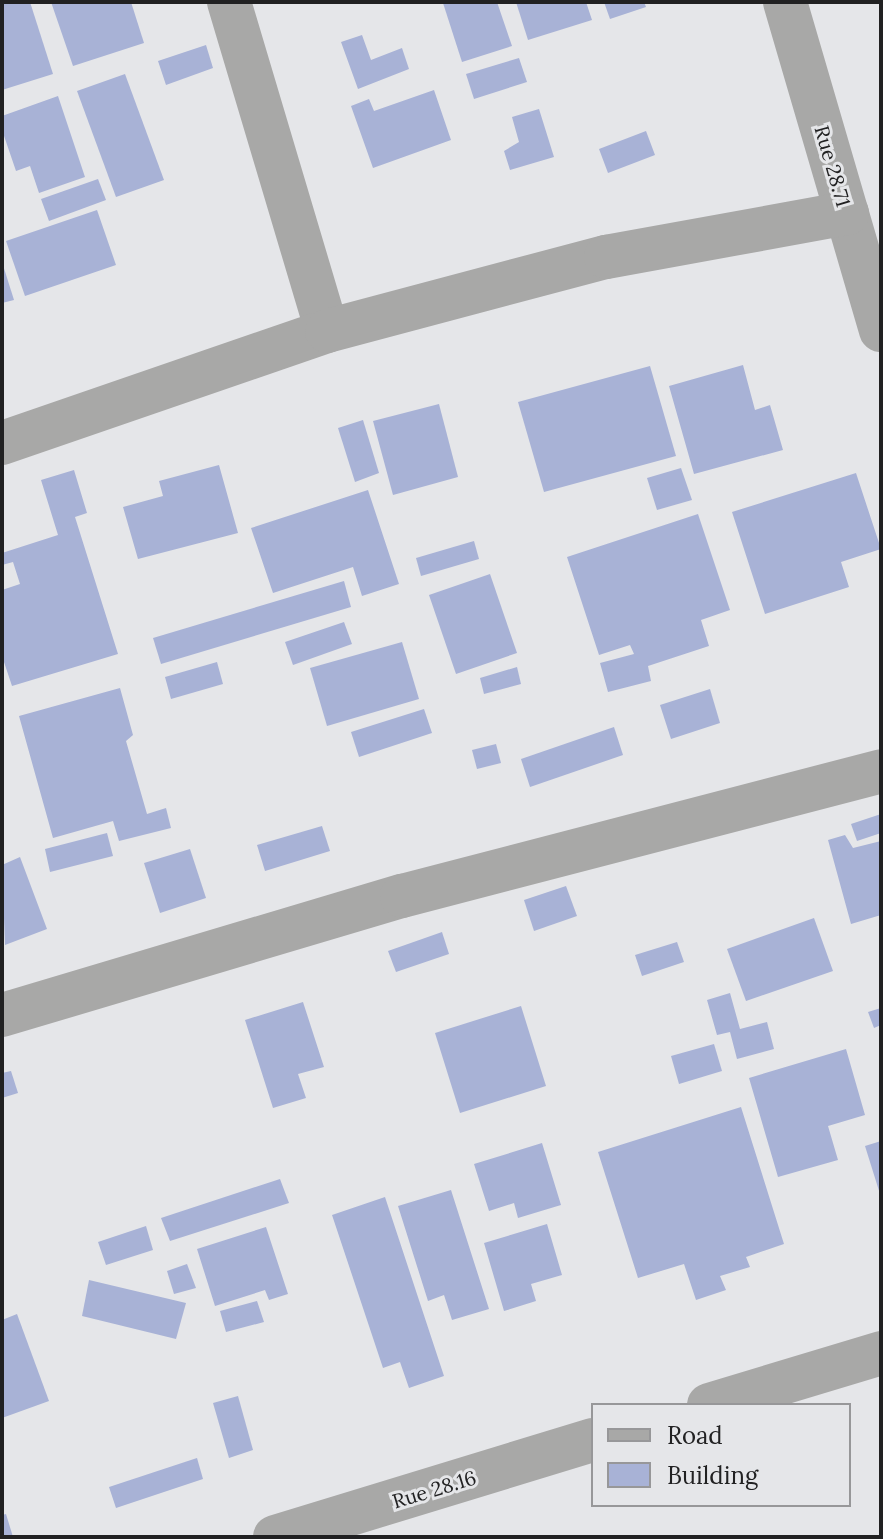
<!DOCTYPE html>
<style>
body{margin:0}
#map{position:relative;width:883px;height:1539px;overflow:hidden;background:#e5e6e9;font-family:Lora,serif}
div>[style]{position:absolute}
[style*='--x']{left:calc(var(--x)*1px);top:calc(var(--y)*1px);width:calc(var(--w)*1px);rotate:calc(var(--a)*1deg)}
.building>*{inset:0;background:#a8b2d6}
.minor>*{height:44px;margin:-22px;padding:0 22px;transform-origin:22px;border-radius:22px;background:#a8a8a7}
span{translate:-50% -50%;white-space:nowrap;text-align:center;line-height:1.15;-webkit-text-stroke:6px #e5e6e9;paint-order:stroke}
.street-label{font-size:20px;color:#212122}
.frame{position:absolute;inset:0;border:4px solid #212122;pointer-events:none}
.legend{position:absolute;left:591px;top:1403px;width:260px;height:104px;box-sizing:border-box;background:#e5e6e9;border:2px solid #979799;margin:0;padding:10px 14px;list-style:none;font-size:24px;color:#212122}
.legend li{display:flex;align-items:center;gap:16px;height:40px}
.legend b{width:40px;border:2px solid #979799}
</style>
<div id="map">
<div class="building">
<i style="clip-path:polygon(2px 2px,30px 2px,53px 74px,2px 90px)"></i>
<i style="clip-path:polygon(51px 2px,131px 2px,144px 43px,73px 66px)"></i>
<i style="clip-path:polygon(497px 2px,512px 46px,462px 62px,443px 3px)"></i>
<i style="clip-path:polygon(516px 2px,586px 2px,592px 20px,528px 40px)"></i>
<i style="clip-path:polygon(604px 2px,644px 2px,646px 7px,610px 19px)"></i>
<i style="clip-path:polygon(362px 35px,371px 60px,402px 48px,409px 69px,358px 89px,341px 42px)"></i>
<i style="clip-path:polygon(206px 45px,213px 68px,166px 85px,158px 61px)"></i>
<i style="clip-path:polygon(519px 58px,527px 82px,474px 99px,466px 74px)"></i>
<i style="clip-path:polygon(125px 74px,164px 180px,116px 197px,77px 91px)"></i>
<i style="clip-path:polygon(434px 90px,451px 140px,373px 168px,351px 106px,369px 99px,374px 111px)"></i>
<i style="clip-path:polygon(58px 96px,85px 177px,39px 193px,30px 166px,16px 171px,2px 130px,2px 116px)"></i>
<i style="clip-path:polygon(539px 109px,554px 157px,510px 170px,504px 151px,519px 142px,512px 117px)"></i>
<i style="clip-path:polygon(646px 131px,655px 155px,608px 173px,599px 149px)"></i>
<i style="clip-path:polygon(98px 179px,106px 200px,49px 221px,41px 199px)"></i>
<i style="clip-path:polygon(97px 210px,116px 265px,25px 296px,6px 241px)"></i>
<i style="clip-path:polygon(2px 262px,14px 300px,2px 303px)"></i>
<i style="clip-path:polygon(743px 365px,755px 410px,770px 405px,783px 450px,694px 474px,669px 386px)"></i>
<i style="clip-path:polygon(650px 366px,676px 456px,544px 492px,518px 402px)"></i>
<i style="clip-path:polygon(439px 404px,458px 477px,393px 495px,373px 421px)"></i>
<i style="clip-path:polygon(363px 420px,379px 473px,355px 482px,338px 428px)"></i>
<i style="clip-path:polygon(219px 465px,238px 533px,138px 559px,123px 507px,163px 496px,159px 481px)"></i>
<i style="clip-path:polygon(681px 468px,692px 500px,657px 510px,647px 478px)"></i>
<i style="clip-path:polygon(74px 470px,87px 513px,75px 517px,118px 654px,12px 686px,2px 656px,2px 590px,20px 584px,13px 562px,2px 565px,2px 553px,58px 535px,41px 480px)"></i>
<i style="clip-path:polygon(856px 473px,881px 549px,841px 562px,849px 587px,765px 614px,732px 512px)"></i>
<i style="clip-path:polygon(368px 490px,399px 584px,362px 596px,353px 567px,273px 593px,251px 528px)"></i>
<i style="clip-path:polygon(698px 514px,730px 610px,701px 620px,709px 646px,648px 666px,651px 681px,608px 692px,600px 663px,634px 654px,630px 645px,599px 655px,567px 557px)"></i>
<i style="clip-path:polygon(474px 541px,479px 559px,421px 576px,416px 558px)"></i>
<i style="clip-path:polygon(490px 574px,517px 653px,456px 674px,429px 595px)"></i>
<i style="clip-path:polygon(344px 581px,351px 607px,161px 664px,153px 638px)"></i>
<i style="clip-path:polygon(344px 622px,352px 644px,293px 665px,285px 642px)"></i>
<i style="clip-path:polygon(402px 642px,419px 699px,327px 726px,310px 668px)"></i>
<i style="clip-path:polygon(217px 662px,223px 684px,171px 699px,165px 677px)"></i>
<i style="clip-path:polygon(517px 667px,521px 684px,484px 694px,480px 678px)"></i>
<i style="clip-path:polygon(120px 688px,133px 735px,126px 741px,147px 814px,166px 808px,171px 828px,119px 841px,113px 821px,53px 838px,19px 716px)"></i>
<i style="clip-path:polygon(710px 689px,720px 723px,671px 739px,660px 705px)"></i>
<i style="clip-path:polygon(424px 709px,432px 733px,359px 757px,351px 732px)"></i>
<i style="clip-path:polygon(614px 727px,623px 755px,530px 787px,521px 759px)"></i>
<i style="clip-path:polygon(496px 744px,501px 763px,477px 769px,472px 750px)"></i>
<i style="clip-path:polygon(881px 814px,881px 833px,857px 841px,851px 824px)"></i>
<i style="clip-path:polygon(322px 826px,330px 851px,265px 871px,257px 845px)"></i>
<i style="clip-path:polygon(107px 833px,113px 856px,50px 872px,45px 849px)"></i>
<i style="clip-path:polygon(845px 835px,853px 848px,881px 841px,881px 915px,851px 924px,828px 840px)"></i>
<i style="clip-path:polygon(190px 849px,206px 898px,160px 913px,144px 863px)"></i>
<i style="clip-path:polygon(20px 857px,47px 929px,5px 945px,2px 865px)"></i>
<i style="clip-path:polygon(566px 886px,577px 916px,534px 931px,524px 900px)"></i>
<i style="clip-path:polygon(814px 918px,833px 971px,746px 1001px,727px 949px)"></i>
<i style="clip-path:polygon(442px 932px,449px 954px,396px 972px,388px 951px)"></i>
<i style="clip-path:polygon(677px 942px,684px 962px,642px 976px,635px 955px)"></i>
<i style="clip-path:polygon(730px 993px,740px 1029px,767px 1022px,774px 1049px,737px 1059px,730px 1032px,717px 1035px,707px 1000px)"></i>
<i style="clip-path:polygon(303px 1002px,324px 1067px,298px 1074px,306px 1098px,273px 1108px,245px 1020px)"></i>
<i style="clip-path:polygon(521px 1006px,546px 1086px,460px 1113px,435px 1033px)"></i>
<i style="clip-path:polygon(881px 1008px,881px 1025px,874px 1028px,868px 1012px)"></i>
<i style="clip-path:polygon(714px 1044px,722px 1071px,679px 1084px,671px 1056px)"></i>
<i style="clip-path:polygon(846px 1049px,865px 1115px,828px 1126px,838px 1160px,778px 1177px,749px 1078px)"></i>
<i style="clip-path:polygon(11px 1071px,18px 1093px,2px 1098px,2px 1073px)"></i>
<i style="clip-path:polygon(741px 1107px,784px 1244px,746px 1257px,750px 1267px,720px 1276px,726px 1290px,696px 1300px,684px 1264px,638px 1278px,598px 1152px)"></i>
<i style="clip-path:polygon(881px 1141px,881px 1193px,880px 1194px,865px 1146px)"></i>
<i style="clip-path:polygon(542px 1143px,561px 1205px,518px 1218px,514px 1203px,489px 1211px,474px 1164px)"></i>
<i style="clip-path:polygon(280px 1179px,289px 1203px,170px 1241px,161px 1218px)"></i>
<i style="clip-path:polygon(451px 1190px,489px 1309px,452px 1320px,444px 1295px,428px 1301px,398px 1206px)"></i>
<i style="clip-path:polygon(385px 1197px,444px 1376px,409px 1388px,400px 1362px,383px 1368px,332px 1215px)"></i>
<i style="clip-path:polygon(547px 1224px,562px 1275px,531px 1284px,536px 1301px,504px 1311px,484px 1243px)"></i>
<i style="clip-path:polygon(146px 1226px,153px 1250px,106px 1265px,98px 1242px)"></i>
<i style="clip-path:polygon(266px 1227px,288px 1294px,269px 1300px,265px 1290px,215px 1306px,197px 1249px)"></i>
<i style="clip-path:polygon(187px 1264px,196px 1288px,174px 1294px,167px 1271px)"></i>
<i style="clip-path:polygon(89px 1280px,186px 1303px,176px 1339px,82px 1316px)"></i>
<i style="clip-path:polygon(257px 1301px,264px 1322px,226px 1332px,220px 1311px)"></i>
<i style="clip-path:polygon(17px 1314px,49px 1401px,2px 1418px,2px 1320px)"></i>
<i style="clip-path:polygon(238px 1396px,253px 1450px,229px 1458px,213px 1403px)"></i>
<i style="clip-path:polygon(197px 1458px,203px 1479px,116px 1508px,109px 1487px)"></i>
<i style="clip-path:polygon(6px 1514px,13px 1537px,2px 1537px,2px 1515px)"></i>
</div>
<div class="minor">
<i style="--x:229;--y:2;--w:343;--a:73.4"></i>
<i style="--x:785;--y:2;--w:342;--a:73.7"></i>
<i style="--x:2;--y:443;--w:344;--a:-19"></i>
<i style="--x:327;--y:331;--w:289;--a:-14.9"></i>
<i style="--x:606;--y:257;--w:245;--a:-10.3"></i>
<i style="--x:2;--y:1015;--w:417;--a:-16.6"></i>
<i style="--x:402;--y:896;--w:495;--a:-14.6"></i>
<i style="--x:709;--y:1405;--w:180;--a:-16.8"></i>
<i style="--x:275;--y:1537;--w:332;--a:-17"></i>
</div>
<div class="street-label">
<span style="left:833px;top:166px;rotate:74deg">Rue 28.71</span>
<span style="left:434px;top:1489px;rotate:-17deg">Rue 28.16</span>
</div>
<div class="frame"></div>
<ul class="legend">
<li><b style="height:10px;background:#a8a8a7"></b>Road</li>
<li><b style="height:22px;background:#a8b2d6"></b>Building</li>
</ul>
</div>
